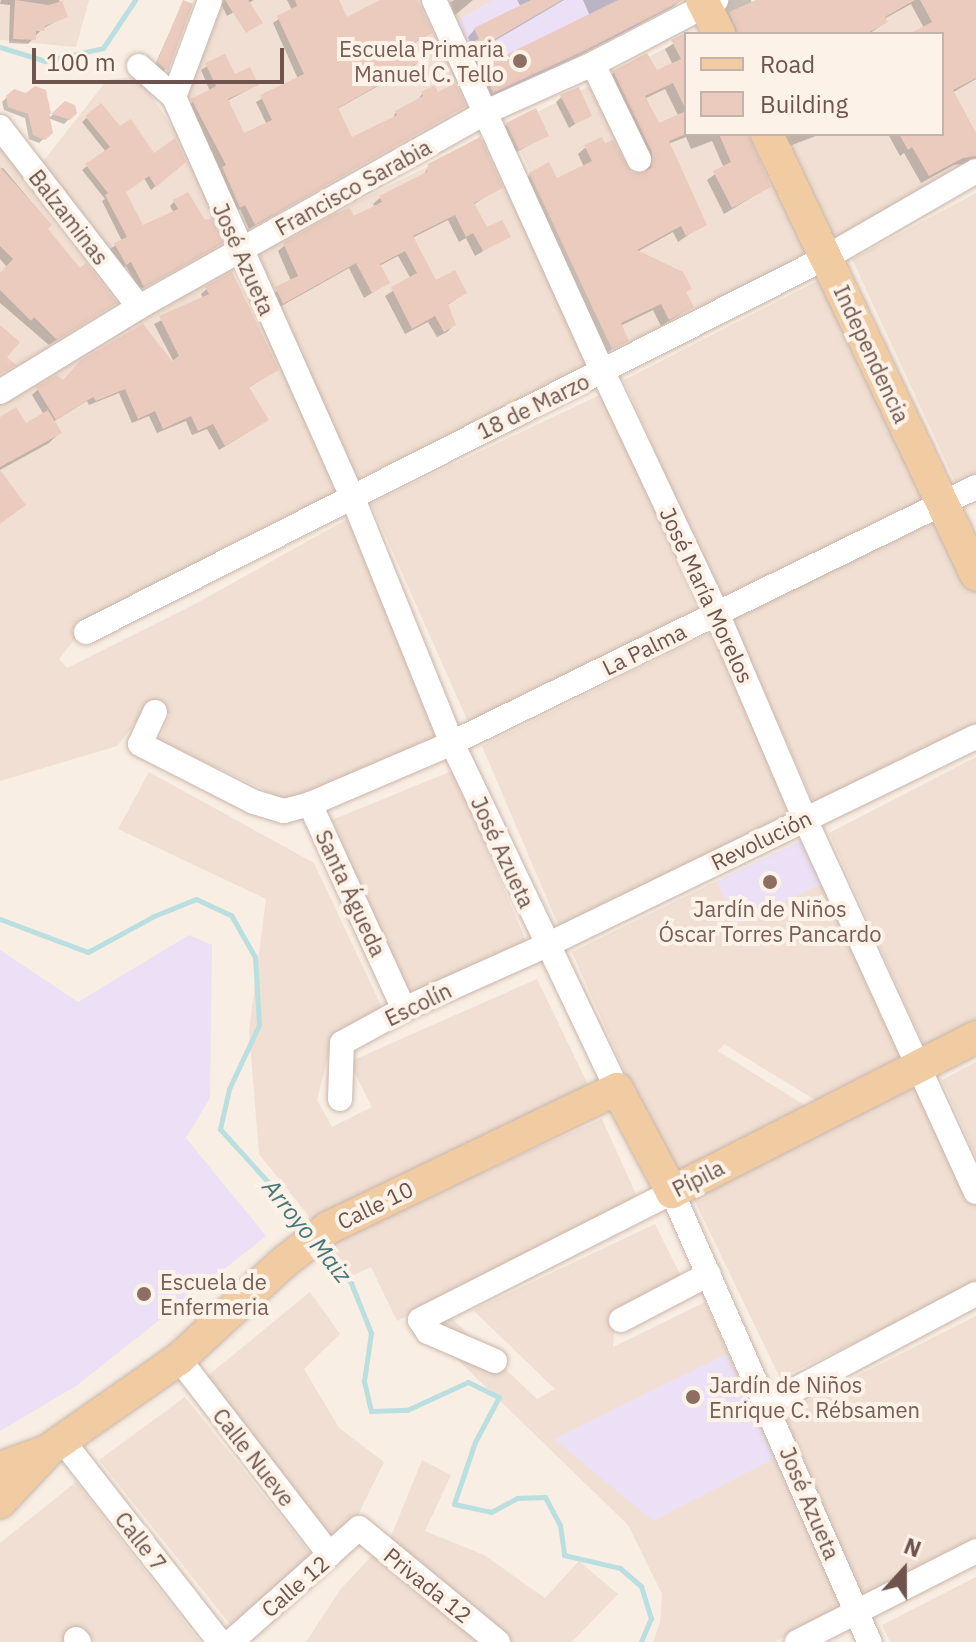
<!DOCTYPE html>
<meta charset="utf-8">
<style>
body{margin:0}
#map{position:relative;width:976px;height:1642px;overflow:hidden;background:#f9eee3;font-family:"IBM Plex Sans",sans-serif}
div>[style]{position:absolute}
[style*='--x']{left:calc(var(--x)*1px);top:calc(var(--y)*1px);width:calc(var(--w)*1px);rotate:calc(var(--a)*1deg)}
.residential>*{inset:0;background:#f0dfd2}
.education>*{inset:0;background:#ebe0f5}
.shadow>*{inset:0;background:#0003}
.stream>*{height:5px;margin:-2.5px;padding:0 2.5px;transform-origin:2.5px;border-radius:2.5px;background:#badfe0}
.building>*{inset:0;background:#ebcbbe}
.roads{filter:drop-shadow(0 0 2px #c8b5ab) drop-shadow(0 0 2px #c8b5ab)}
.minor>*{height:24px;margin:-12px;padding:0 12px;transform-origin:12px;border-radius:12px;background:#fff}
.major>*{height:32px;margin:-16px;padding:0 16px;transform-origin:16px;border-radius:16px;background:#f1cba2}
.dots>*{width:22px;height:22px;translate:-50% -50%;box-sizing:border-box;border:4px solid #fdf2e8;border-radius:50%}
span{translate:-50% -50%;white-space:nowrap;text-align:center;line-height:1.15;-webkit-text-stroke:8px #fdf2e8;paint-order:stroke}
.education-label{font-size:22px;color:#785e54}
.right{translate:-100% -50%;text-align:right}
.left{translate:0 -50%;text-align:left}
.street-label{font-size:22px;color:#6e544c}
.water-label{font-size:24px;color:#457679;font-style:italic}
.legend{position:absolute;left:684px;top:32px;width:260px;height:104px;box-sizing:border-box;background:#fdf2e8;border:2px solid #c4b3aa;margin:0;padding:10px 14px;list-style:none;font-size:24px;color:#6e544c}
.legend li{display:flex;align-items:center;gap:16px;height:40px}
.legend b{width:40px;border:2px solid #c4b3aa}
.north{position:absolute;left:864px;top:1530px;width:80px;height:80px;-webkit-text-stroke:6px #fdf2e8;paint-order:stroke;rotate:21deg;font-size:22px;font-weight:700;line-height:32px;text-align:center;color:#6e544c}
.north::after{content:'';display:block;margin:auto;width:28px;height:36px;background:#6e544c;clip-path:polygon(50% 0,100% 100%,50% 72%,0 100%)}
.scale{position:absolute;left:32px;top:48px;width:252px;height:36px;box-sizing:border-box;border:4px solid #6e544c;border-top:0;padding-left:10px;font-size:24px;line-height:28px;white-space:nowrap;color:#6e544c;-webkit-text-stroke:6px #fdf2e8;paint-order:stroke}
</style>
<div id="map">
<div class="residential">
<i style="clip-path:polygon(0 0,89px 0,76px 47px,0 40px)"></i>
<i style="clip-path:polygon(224px 0,426px 0,482px 112px,244px 242px,179px 97px)"></i>
<i style="clip-path:polygon(446px 0,494px 0,456px 21px)"></i>
<i style="clip-path:polygon(761px 0,976px 0,976px 169px,838px 248px,785px 134px,942px 134px,942px 34px,740px 34px)"></i>
<i style="clip-path:polygon(686px 38px,686px 134px,753px 134px,811px 263px,619px 363px,509px 126px)"></i>
<i style="clip-path:polygon(138px 76px,187px 149px,233px 247px,138px 298px,41px 164px,107px 80px)"></i>
<i style="clip-path:polygon(486px 138px,595px 369px,356px 480px,250px 254px)"></i>
<i style="clip-path:polygon(0 143px,130px 303px,0 384px)"></i>
<i style="clip-path:polygon(976px 193px,976px 481px,959px 490px,852px 259px)"></i>
<i style="clip-path:polygon(237px 260px,344px 498px,80px 632px,59px 659px,67px 668px,195px 604px,351px 517px,446px 742px,296px 805px,159px 740px,170px 714px,152px 703px,117px 746px,0 781px,0 400px)"></i>
<i style="clip-path:polygon(829px 275px,935px 502px,721px 603px,624px 380px)"></i>
<i style="clip-path:polygon(606px 392px,705px 609px,469px 724px,371px 503px)"></i>
<i style="clip-path:polygon(945px 516px,976px 584px,976px 730px,816px 808px,732px 619px)"></i>
<i style="clip-path:polygon(710px 633px,795px 819px,562px 934px,482px 746px)"></i>
<i style="clip-path:polygon(976px 757px,976px 1036px,930px 1059px,829px 833px)"></i>
<i style="clip-path:polygon(454px 770px,529px 948px,409px 1003px,332px 820px)"></i>
<i style="clip-path:polygon(149px 772px,314px 863px,386px 1016px,332px 1041px,317px 1100px,332px 1127px,372px 1107px,349px 1062px,537px 979px,594px 1097px,316px 1225px,259px 1154px,249px 1031px,266px 899px,118px 829px)"></i>
<i style="clip-path:polygon(717px 881px,737px 923px,823px 883px,909px 1065px,823px 1105px,724px 1044px,718px 1051px,814px 1111px,673px 1181px,572px 952px)"></i>
<i style="clip-path:polygon(976px 1062px,976px 1157px,942px 1080px)"></i>
<i style="clip-path:polygon(923px 1081px,976px 1199px,976px 1286px,780px 1378px,692px 1195px)"></i>
<i style="clip-path:polygon(602px 1119px,639px 1201px,397px 1321px,371px 1267px,345px 1279px,324px 1242px)"></i>
<i style="clip-path:polygon(655px 1224px,683px 1280px,615px 1320px,613px 1347px,705px 1302px,844px 1607px,775px 1642px,653px 1642px,660px 1623px,662px 1594px,628px 1525px,458px 1360px,427px 1322px,445px 1312px,537px 1399px,555px 1389px,473px 1310px)"></i>
<i style="clip-path:polygon(310px 1292px,340px 1334px,304px 1369px,339px 1428px,384px 1462px,354px 1523px,330px 1547px,205px 1378px)"></i>
<i style="clip-path:polygon(976px 1316px,976px 1548px,865px 1603px,783px 1413px)"></i>
<i style="clip-path:polygon(185px 1397px,317px 1562px,237px 1633px,99px 1460px)"></i>
<i style="clip-path:polygon(422px 1460px,451px 1475px,425px 1531px,484px 1555px,545px 1598px,579px 1561px,618px 1594px,572px 1642px,510px 1642px,390px 1539px)"></i>
<i style="clip-path:polygon(76px 1482px,200px 1642px,95px 1642px,83px 1627px,70px 1633px,76px 1642px,0 1642px,0 1543px)"></i>
<i style="clip-path:polygon(378px 1549px,489px 1642px,306px 1642px,340px 1590px)"></i>
<i style="clip-path:polygon(976px 1577px,976px 1642px,890px 1642px,882px 1625px)"></i>
</div>
<div class="education">
<i style="clip-path:polygon(494px 0,627px 0,640px 25px,491px 96px,456px 21px)"></i>
<i style="clip-path:polygon(802px 840px,823px 883px,737px 924px,717px 881px)"></i>
<i style="clip-path:polygon(189px 935px,212px 945px,210px 1098px,186px 1138px,266px 1236px,76px 1386px,0 1431px,0 950px,78px 1002px)"></i>
<i style="clip-path:polygon(726px 1354px,774px 1459px,653px 1521px,554px 1439px)"></i>
</div>
<div class="shadow">
<i style="clip-path:polygon(1px 0,59px 0,66px 16px,42px 29px,28px 44px,9px 43px,10px 5px,0 4px)"></i>
<i style="clip-path:polygon(219px 0,254px 0,227px 16px)"></i>
<i style="clip-path:polygon(287px 0,336px 0,346px 19px,430px 33px,411px 45px,419px 61px,414px 66px,337px 109px,351px 139px,392px 120px,396px 112px,417px 101px,423px 93px,438px 95px,463px 106px,249px 229px,240px 209px,234px 212px,218px 175px,221px 171px,187px 106px,210px 91px,201px 70px,224px 56px,234px 77px,257px 85px,227px 101px,243px 136px,267px 125px,256px 102px,298px 79px,273px 23px,292px 10px)"></i>
<i style="clip-path:polygon(454px 0,473px 0,455px 15px,450px 3px)"></i>
<i style="clip-path:polygon(517px 0,564px 0,484px 47px,493px 63px,590px 16px,583px 0,681px 0,673px 7px,577px 57px,485px 99px,464px 52px,471px 45px,468px 37px,475px 29px,521px 7px)"></i>
<i style="clip-path:polygon(719px 0,751px 0,752px 4px,760px 0,976px 0,976px 79px,952px 93px,976px 137px,976px 162px,954px 165px,921px 183px,904px 153px,900px 156px,888px 134px,942px 134px,942px 34px,913px 34px,924px 28px,911px 4px,884px 19px,886px 22px,869px 34px,729px 34px,721px 18px,724px 8px)"></i>
<i style="clip-path:polygon(183px 2px,190px 5px,164px 72px,155px 65px)"></i>
<i style="clip-path:polygon(evenodd,686px 35px,686px 134px,748px 134px,769px 187px,724px 214px,707px 180px,724px 168px,712px 141px,691px 149px,686px 137px,668px 144px,704px 224px,678px 242px,673px 232px,637px 252px,685px 293px,692px 307px,661px 326px,653px 310px,620px 326px,626px 340px,604px 355px,523px 182px,530px 174px,556px 181px,584px 167px,578px 154px,586px 147px,629px 173px,645px 174px,646px 161px,607px 80px,614px 72px,656px 73px,673px 65px,665px 49px,686px 35px,665px 89px,679px 117px,659px 125px,644px 99px,665px 89px)"></i>
<i style="clip-path:polygon(44px 92px,50px 117px,66px 104px,75px 113px,64px 124px,48px 118px,51px 132px,39px 143px,29px 139px,25px 118px,4px 110px,2px 102px,7px 97px)"></i>
<i style="clip-path:polygon(561px 97px,589px 115px,569px 128px,556px 102px)"></i>
<i style="clip-path:polygon(100px 106px,119px 129px,153px 156px,179px 166px,151px 190px,144px 178px,124px 193px,142px 228px,174px 213px,170px 206px,174px 202px,216px 247px,139px 290px,126px 266px,121px 268px,110px 249px,122px 241px,102px 201px,105px 199px,82px 170px,106px 152px,82px 122px)"></i>
<i style="clip-path:polygon(507px 124px,547px 135px,513px 154px,502px 130px)"></i>
<i style="clip-path:polygon(782px 134px,821px 134px,784px 148px)"></i>
<i style="clip-path:polygon(430px 165px,500px 187px,473px 205px,486px 230px,508px 236px,475px 256px,466px 238px,459px 242px,448px 220px,412px 238px,435px 282px,465px 293px,446px 306px,454px 325px,447px 332px,437px 337px,428px 322px,405px 334px,385px 296px,411px 279px,398px 256px,379px 266px,388px 283px,364px 298px,349px 268px,276px 309px,270px 296px,291px 281px,278px 251px,285px 245px,375px 207px,373px 204px,380px 198px,422px 177px)"></i>
<i style="clip-path:polygon(3px 168px,50px 224px,45px 229px,80px 270px,114px 303px,49px 345px,0 303px,0 275px,7px 267px,0 259px,0 169px)"></i>
<i style="clip-path:polygon(207px 289px,277px 370px,248px 388px,266px 420px,260px 425px,219px 450px,207px 429px,192px 435px,186px 421px,157px 433px,149px 416px,132px 423px,119px 393px,89px 405px,87px 401px,53px 422px,59px 433px,49px 443px,0 470px,0 420px,25px 426px,44px 415px,32px 395px,38px 389px,176px 366px,154px 324px,203px 299px,201px 294px)"></i>
</div>
<div class="stream">
<i style="--x:0;--y:47;--w:47;--a:17.3"></i>
<i style="--x:45;--y:61;--w:59;--a:-12.6"></i>
<i style="--x:103;--y:48;--w:58;--a:-56.3"></i>
<i style="--x:0;--y:919;--w:94;--a:20.6"></i>
<i style="--x:88;--y:952;--w:75;--a:-28.6"></i>
<i style="--x:154;--y:916;--w:45;--a:-22"></i>
<i style="--x:196;--y:899;--w:38;--a:25"></i>
<i style="--x:231;--y:915;--w:48;--a:60.3"></i>
<i style="--x:255;--y:957;--w:68;--a:86.6"></i>
<i style="--x:259;--y:1025;--w:71;--a:115.1"></i>
<i style="--x:229;--y:1089;--w:41;--a:102.7"></i>
<i style="--x:220;--y:1129;--w:132;--a:47.8"></i>
<i style="--x:322;--y:1245;--w:48;--a:52.7"></i>
<i style="--x:351;--y:1283;--w:54;--a:68.2"></i>
<i style="--x:371;--y:1333;--w:49;--a:98.3"></i>
<i style="--x:364;--y:1381;--w:31;--a:77"></i>
<i style="--x:371;--y:1411;--w:36;--a:-2"></i>
<i style="--x:407;--y:1410;--w:67;--a:-24.7"></i>
<i style="--x:468;--y:1382;--w:34;--a:26"></i>
<i style="--x:499;--y:1397;--w:51;--a:118.1"></i>
<i style="--x:475;--y:1442;--w:65;--a:108.7"></i>
<i style="--x:454;--y:1504;--w:38;--a:12"></i>
<i style="--x:491;--y:1512;--w:30;--a:-28"></i>
<i style="--x:517;--y:1498;--w:28;--a:-2"></i>
<i style="--x:545;--y:1497;--w:32;--a:62"></i>
<i style="--x:560;--y:1525;--w:30;--a:82"></i>
<i style="--x:564;--y:1555;--w:57;--a:13.1"></i>
<i style="--x:620;--y:1568;--w:28;--a:41"></i>
<i style="--x:641;--y:1586;--w:34;--a:73"></i>
<i style="--x:651;--y:1618;--w:26;--a:113"></i>
</div>
<div class="building">
<i style="clip-path:polygon(15px 0,49px 5px,62px 1px,68px 17px,45px 26px,44px 31px,36px 31px,36px 40px,13px 39px)"></i>
<i style="clip-path:polygon(183px 0,193px 4px,168px 71px,157px 62px)"></i>
<i style="clip-path:polygon(225px 0,248px 0,263px 23px,246px 33px)"></i>
<i style="clip-path:polygon(295px 0,339px 0,347px 17px,380px 0,417px 0,433px 33px,412px 43px,421px 61px,338px 108px,352px 137px,397px 115px,395px 111px,423px 96px,421px 92px,435px 85px,438px 92px,455px 83px,466px 106px,255px 225px,245px 205px,240px 208px,222px 167px,226px 165px,191px 99px,216px 86px,205px 63px,225px 54px,235px 74px,250px 67px,259px 85px,228px 99px,244px 133px,272px 120px,260px 95px,304px 74px,277px 16px,297px 6px)"></i>
<i style="clip-path:polygon(531px 0,562px 0,485px 45px,494px 61px,618px 0,683px 0,586px 50px,493px 93px,470px 43px,479px 39px,474px 28px)"></i>
<i style="clip-path:polygon(756px 0,915px 0,885px 17px,888px 22px,866px 34px,738px 34px,729px 12px)"></i>
<i style="clip-path:polygon(920px 0,976px 0,976px 78px,953px 90px,976px 133px,976px 156px,963px 158px,929px 176px,912px 147px,908px 150px,899px 134px,942px 134px,942px 34px,909px 34px,932px 22px)"></i>
<i style="clip-path:polygon(686px 33px,686px 110px,673px 83px,645px 96px,659px 123px,686px 111px,686px 134px,669px 141px,707px 225px,686px 236px,681px 226px,637px 250px,683px 272px,692px 289px,686px 292px,694px 307px,669px 320px,661px 304px,621px 323px,629px 341px,612px 349px,529px 173px,549px 162px,557px 178px,592px 161px,584px 145px,602px 137px,605px 143px,613px 140px,631px 172px,639px 174px,651px 168px,652px 152px,613px 71px,647px 53px,657px 70px,681px 59px,671px 40px)"></i>
<i style="clip-path:polygon(35px 86px,46px 90px,51px 114px,65px 101px,75px 105px,77px 113px,70px 120px,49px 113px,53px 133px,45px 140px,33px 135px,28px 114px,8px 107px,6px 96px,14px 89px,26px 93px)"></i>
<i style="clip-path:polygon(579px 87px,592px 116px,575px 124px,560px 95px)"></i>
<i style="clip-path:polygon(101px 103px,120px 126px,131px 119px,154px 153px,175px 138px,186px 162px,156px 187px,149px 176px,126px 192px,143px 225px,178px 209px,173px 200px,188px 192px,205px 220px,212px 218px,223px 243px,144px 287px,131px 262px,126px 265px,114px 243px,127px 237px,105px 195px,108px 193px,85px 164px,110px 147px,85px 116px)"></i>
<i style="clip-path:polygon(536px 108px,549px 136px,519px 150px,506px 123px)"></i>
<i style="clip-path:polygon(719px 134px,748px 134px,771px 187px,732px 208px,713px 171px,731px 162px)"></i>
<i style="clip-path:polygon(480px 137px,503px 188px,474px 203px,487px 227px,502px 220px,511px 237px,483px 251px,473px 233px,466px 237px,455px 215px,413px 236px,436px 280px,455px 270px,467px 293px,448px 304px,456px 325px,444px 332px,435px 316px,412px 329px,391px 287px,417px 273px,405px 251px,380px 264px,390px 283px,372px 293px,356px 263px,283px 304px,275px 287px,298px 276px,283px 243px,334px 214px,350px 208px,354px 216px,382px 202px,379px 196px,427px 172px,428px 164px)"></i>
<i style="clip-path:polygon(0 167px,52px 225px,48px 229px,80px 268px,86px 263px,117px 303px,57px 340px,34px 317px,31px 321px,0 290px,0 273px,13px 259px,0 246px)"></i>
<i style="clip-path:polygon(232px 272px,279px 370px,249px 387px,269px 420px,225px 446px,213px 424px,198px 431px,191px 416px,163px 429px,155px 411px,138px 419px,125px 389px,96px 401px,93px 397px,56px 420px,36px 387px,57px 375px,63px 380px,80px 361px,143px 324px,172px 361px,179px 356px,159px 316px,209px 294px,205px 287px)"></i>
<i style="clip-path:polygon(0 325px,20px 342px,7px 357px,16px 365px,0 374px)"></i>
<i style="clip-path:polygon(16px 407px,26px 423px,48px 410px,62px 433px,0 467px,0 417px)"></i>
<i style="clip-path:polygon(0 470px,26px 505px,0 524px)"></i>
</div>
<div class="roads">
<div class="minor">
<i style="--x:434;--y:0;--w:409;--a:65.6"></i>
<i style="--x:603;--y:372;--w:267;--a:64.7"></i>
<i style="--x:717;--y:613;--w:224;--a:66.9"></i>
<i style="--x:805;--y:819;--w:410;--a:65.4"></i>
<i style="--x:593;--y:64;--w:106;--a:64.2"></i>
<i style="--x:139;--y:66;--w:47;--a:41.5"></i>
<i style="--x:174;--y:97;--w:437;--a:66"></i>
<i style="--x:352;--y:496;--w:266;--a:68"></i>
<i style="--x:452;--y:743;--w:383;--a:64.5"></i>
<i style="--x:174;--y:97;--w:103;--a:-69.6"></i>
<i style="--x:0;--y:127;--w:227;--a:52.3"></i>
<i style="--x:0;--y:392;--w:163;--a:-31.4"></i>
<i style="--x:139;--y:307;--w:398;--a:-29.3"></i>
<i style="--x:486;--y:112;--w:117;--a:-24.2"></i>
<i style="--x:593;--y:64;--w:139;--a:-27.5"></i>
<i style="--x:86;--y:632;--w:830;--a:-26.84"></i>
<i style="--x:827;--y:257;--w:172;--a:-30"></i>
<i style="--x:155;--y:712;--w:35;--a:115"></i>
<i style="--x:140;--y:744;--w:128;--a:27"></i>
<i style="--x:254;--y:802;--w:31;--a:17"></i>
<i style="--x:284;--y:811;--w:27;--a:-15"></i>
<i style="--x:310;--y:804;--w:155;--a:-23.2"></i>
<i style="--x:452;--y:743;--w:583;--a:-26.04"></i>
<i style="--x:310;--y:804;--w:226;--a:65.4"></i>
<i style="--x:340;--y:1099;--w:56;--a:-88"></i>
<i style="--x:342;--y:1043;--w:71;--a:-28.7"></i>
<i style="--x:404;--y:1009;--w:157;--a:-24.1"></i>
<i style="--x:547;--y:945;--w:477;--a:-25.9"></i>
<i style="--x:621;--y:1320;--w:99;--a:-27.6"></i>
<i style="--x:179;--y:1359;--w:247;--a:52.4"></i>
<i style="--x:495;--y:1361;--w:73;--a:-156.6"></i>
<i style="--x:428;--y:1332;--w:14;--a:-124"></i>
<i style="--x:420;--y:1320;--w:283;--a:-26.9"></i>
<i style="--x:672;--y:1192;--w:492;--a:66.3"></i>
<i style="--x:768;--y:1404;--w:235;--a:-27.9"></i>
<i style="--x:62;--y:1440;--w:256;--a:52"></i>
<i style="--x:76;--y:1639;--w:4;--a:45"></i>
<i style="--x:231;--y:1642;--w:171;--a:-41.7"></i>
<i style="--x:359;--y:1528;--w:180;--a:39.4"></i>
<i style="--x:797;--y:1642;--w:201;--a:-26.9"></i>
</div>
<div class="major">
<i style="--x:702;--y:0;--w:38;--a:63"></i>
<i style="--x:767;--y:134;--w:488;--a:64.6"></i>
<i style="--x:0;--y:1468;--w:50;--a:-19.9"></i>
<i style="--x:47;--y:1451;--w:161;--a:-34.9"></i>
<i style="--x:179;--y:1359;--w:142;--a:-42.7"></i>
<i style="--x:283;--y:1263;--w:57;--a:-37.9"></i>
<i style="--x:328;--y:1228;--w:321;--a:-25.7"></i>
<i style="--x:617;--y:1089;--w:117;--a:61.9"></i>
<i style="--x:672;--y:1192;--w:341;--a:-27"></i>
<i style="--x:0;--y:1502;--w:64;--a:-46.9"></i>
</div>
</div>
<div class="dots">
<i style="left:520px;top:61px;background:#8d6e63"></i>
<i style="left:770px;top:882px;background:#8d6e63"></i>
<i style="left:144px;top:1294px;background:#8d6e63"></i>
<i style="left:693px;top:1397px;background:#8d6e63"></i>
</div>
<div class="education-label">
<span class="right" style="left:504px;top:61px">Escuela Primaria<br>Manuel C. Tello</span>
<span style="left:770px;top:921px">Jardín de Niños<br>Óscar Torres Pancardo</span>
<span class="left" style="left:160px;top:1294px">Escuela de<br>Enfermeria</span>
<span class="left" style="left:709px;top:1397px">Jardín de Niños<br>Enrique C. Rébsamen</span>
</div>
<div class="street-label">
<span style="left:353px;top:187px;rotate:-29deg">Francisco Sarabia</span>
<span style="left:69px;top:217px;rotate:52deg">Balzaminas</span>
<span style="left:244px;top:259px;rotate:66deg">José Azueta</span>
<span style="left:872px;top:354px;rotate:65deg">Independencia</span>
<span style="left:533px;top:406px;rotate:-26deg">18 de Marzo</span>
<span style="left:707px;top:595px;rotate:65deg">José María Morelos</span>
<span style="left:644px;top:649px;rotate:-26deg">La Palma</span>
<span style="left:761px;top:840px;rotate:-26deg">Revolución</span>
<span style="left:503px;top:852px;rotate:65deg">José Azueta</span>
<span style="left:351px;top:893px;rotate:65deg">Santa Águeda</span>
<span style="left:418px;top:1004px;rotate:-26deg">Escolín</span>
<span style="left:698px;top:1178px;rotate:-27deg">Pípila</span>
<span style="left:375px;top:1205px;rotate:-26deg">Calle 10</span>
<span style="left:254px;top:1457px;rotate:52deg">Calle Nueve</span>
<span style="left:810px;top:1503px;rotate:67deg">José Azueta</span>
<span style="left:141px;top:1541px;rotate:52deg">Calle 7</span>
<span style="left:428px;top:1585px;rotate:39deg">Privada 12</span>
<span style="left:295px;top:1586px;rotate:-41deg">Calle 12</span>
</div>
<div class="water-label">
<span style="left:307px;top:1231px;rotate:51deg">Arroyo Maiz</span>
</div>
<ul class="legend">
<li><b style="height:10px;background:#f1cba2"></b>Road</li>
<li><b style="height:22px;background:#ebcbbe"></b>Building</li>
</ul>
<div class="north">N</div>
<div class="scale">100 m</div>
</div>
